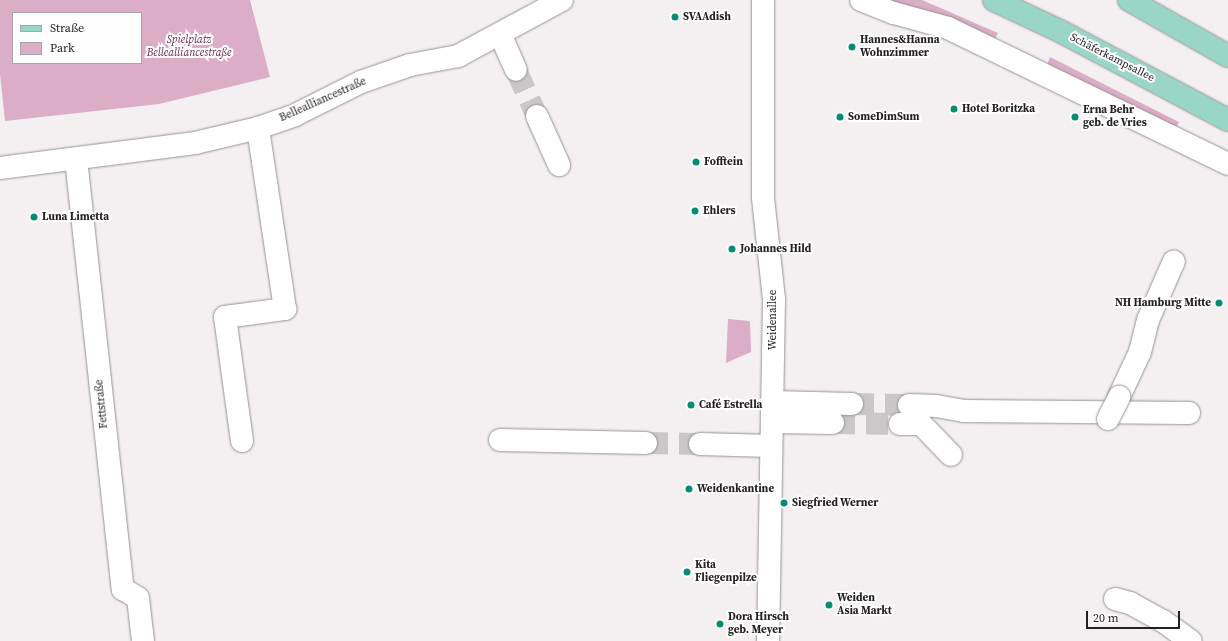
<!DOCTYPE html>
<meta charset="utf-8">
<style>
body{margin:0}
#map{position:relative;width:1228px;height:641px;overflow:hidden;background:#f4f0f2;font-family:"Source Serif 4",serif}
div>[style]{position:absolute}
[style*='--x']{left:calc(var(--x)*1px);top:calc(var(--y)*1px);width:calc(var(--w)*1px);rotate:calc(var(--a)*1deg)}
.green>*{inset:0;background:#dcadc7}
.minor-tunnel>*{height:22px;margin-top:-11px;transform-origin:0;background:repeating-linear-gradient(90deg,#cac7c8 0 22px,transparent 0 33px)}
.roads{filter:drop-shadow(0 0 1px #969294) drop-shadow(0 0 1px #969294)}
.minor>*{height:22px;margin:-11px;padding:0 11px;transform-origin:11px;border-radius:11px;background:#fff}
.major>*{height:22px;margin:-11px;padding:0 11px;transform-origin:11px;border-radius:11px;background:#9ad6c7}
.bridges{filter:drop-shadow(0 0 1px #969294) drop-shadow(0 0 1px #969294)}
.minor-bridge>*{height:22px;margin:-11px;padding:0 11px;transform-origin:11px;border-radius:11px;background:#fff}
.dots>*{width:11px;height:11px;translate:-50% -50%;box-sizing:border-box;border:2px solid #fffefe;border-radius:50%}
span{translate:-50% -50%;white-space:nowrap;text-align:center;line-height:1.15;-webkit-text-stroke:4px #fffefe;paint-order:stroke}
.poi-label{font-size:11px;color:#232122;font-weight:700}
.left{translate:0 -50%;text-align:left}
.right{translate:-100% -50%;text-align:right}
.park-label{font-size:11px;color:#6a2a52;font-style:italic}
.street-label{font-size:11px;color:#232122}
.legend{position:absolute;left:12px;top:12px;width:130px;height:52px;box-sizing:border-box;background:#fffefe;border:1px solid #a7a6a6;margin:0;padding:5px 7px;list-style:none;font-size:12px;color:#232122}
.legend li{display:flex;align-items:center;gap:8px;height:20px}
.legend b{width:20px;border:1px solid #a7a6a6}
.scale{position:absolute;left:1086px;top:611px;width:94px;height:18px;box-sizing:border-box;border:2px solid #232122;border-top:0;padding-left:5px;font-size:12px;line-height:14px;white-space:nowrap;color:#232122;-webkit-text-stroke:3px #fffefe;paint-order:stroke}
</style>
<div id="map">
<div class="green">
<i style="clip-path:polygon(evenodd,0 0,250px 0,270px 77px,159px 104px,5px 121px,0 74px,0 0,13px 13px,141px 13px,141px 63px,13px 63px,13px 13px)"></i>
<i style="clip-path:polygon(887px 0,922px 0,998px 33px,995px 39px)"></i>
<i style="clip-path:polygon(1050px 57px,1179px 122px,1176px 129px,1047px 65px)"></i>
<i style="clip-path:polygon(728px 319px,750px 321px,751px 352px,726px 363px)"></i>
</div>
<div class="minor-tunnel">
<i style="--x:516;--y:70;--w:51;--a:65.5"></i>
<i style="--x:852;--y:404;--w:57;--a:1"></i>
<i style="--x:833;--y:423;--w:67;--a:0.9"></i>
<i style="--x:646;--y:443;--w:54;--a:1.1"></i>
</div>
<div class="roads">
<div class="minor">
<i style="--x:763;--y:0;--w:198;--a:90"></i>
<i style="--x:763;--y:198;--w:103;--a:83.8"></i>
<i style="--x:774;--y:300;--w:341;--a:91"></i>
<i style="--x:861;--y:0;--w:35;--a:22"></i>
<i style="--x:894;--y:13;--w:56;--a:15.5"></i>
<i style="--x:948;--y:28;--w:311;--a:25.9"></i>
<i style="--x:500;--y:34;--w:39;--a:66"></i>
<i style="--x:537;--y:116;--w:54;--a:65.8"></i>
<i style="--x:76;--y:159;--w:433;--a:83.8"></i>
<i style="--x:123;--y:589;--w:17;--a:31"></i>
<i style="--x:138;--y:598;--w:43;--a:83.4"></i>
<i style="--x:0;--y:168;--w:197;--a:-7.3"></i>
<i style="--x:195;--y:143;--w:65;--a:-13.4"></i>
<i style="--x:258;--y:128;--w:39;--a:-19"></i>
<i style="--x:295;--y:115;--w:74;--a:-26.6"></i>
<i style="--x:361;--y:82;--w:52;--a:-19.1"></i>
<i style="--x:410;--y:65;--w:49;--a:-10.6"></i>
<i style="--x:458;--y:56;--w:118;--a:-28.3"></i>
<i style="--x:1119;--y:397;--w:50;--a:-65"></i>
<i style="--x:1140;--y:352;--w:33;--a:-76"></i>
<i style="--x:1148;--y:320;--w:64;--a:-66.2"></i>
<i style="--x:772;--y:402;--w:80;--a:1.4"></i>
<i style="--x:909;--y:405;--w:27;--a:2"></i>
<i style="--x:936;--y:406;--w:28;--a:10"></i>
<i style="--x:964;--y:411;--w:225;--a:0.5"></i>
<i style="--x:772;--y:422;--w:61;--a:0.9"></i>
<i style="--x:900;--y:424;--w:21;--a:0"></i>
<i style="--x:921;--y:424;--w:43;--a:45.9"></i>
<i style="--x:500;--y:440;--w:146;--a:1.2"></i>
<i style="--x:242;--y:441;--w:125;--a:-97.8"></i>
<i style="--x:225;--y:317;--w:61;--a:-7.6"></i>
<i style="--x:285;--y:309;--w:183;--a:-98.5"></i>
<i style="--x:700;--y:444;--w:71;--a:1.6"></i>
<i style="--x:1115;--y:599;--w:16;--a:15"></i>
<i style="--x:1130;--y:603;--w:38;--a:29"></i>
<i style="--x:1163;--y:621;--w:34;--a:36"></i>
</div>
<div class="major">
<i style="--x:994;--y:0;--w:73;--a:25.2"></i>
<i style="--x:1060;--y:31;--w:190;--a:27.9"></i>
<i style="--x:1129;--y:0;--w:114;--a:29.5"></i>
</div>
</div>
<div class="bridges">
<div class="minor-bridge">
<i style="--x:1108;--y:419;--w:25;--a:-63"></i>
</div>
</div>
<div class="dots">
<i style="left:675px;top:17px;background:#048d74"></i>
<i style="left:852px;top:47px;background:#048d74"></i>
<i style="left:954px;top:109px;background:#048d74"></i>
<i style="left:840px;top:117px;background:#048d74"></i>
<i style="left:1075px;top:117px;background:#048d74"></i>
<i style="left:696px;top:162px;background:#048d74"></i>
<i style="left:695px;top:211px;background:#048d74"></i>
<i style="left:34px;top:217px;background:#048d74"></i>
<i style="left:732px;top:249px;background:#048d74"></i>
<i style="left:1219px;top:303px;background:#048d74"></i>
<i style="left:691px;top:405px;background:#048d74"></i>
<i style="left:689px;top:489px;background:#048d74"></i>
<i style="left:784px;top:503px;background:#048d74"></i>
<i style="left:687px;top:572px;background:#048d74"></i>
<i style="left:829px;top:605px;background:#048d74"></i>
<i style="left:720px;top:624px;background:#048d74"></i>
</div>
<div class="poi-label">
<span class="left" style="left:683px;top:17px">SVAAdish</span>
<span class="left" style="left:860px;top:47px">Hannes&amp;Hanna<br>Wohnzimmer</span>
<span class="left" style="left:962px;top:109px">Hotel Boritzka</span>
<span class="left" style="left:1083px;top:117px">Erna Behr<br>geb. de Vries</span>
<span class="left" style="left:848px;top:117px">SomeDimSum</span>
<span class="left" style="left:704px;top:162px">Fofftein</span>
<span class="left" style="left:703px;top:211px">Ehlers</span>
<span class="left" style="left:42px;top:217px">Luna Limetta</span>
<span class="left" style="left:740px;top:249px">Johannes Hild</span>
<span class="right" style="left:1211px;top:303px">NH Hamburg Mitte</span>
<span class="left" style="left:699px;top:405px">Café Estrella</span>
<span class="left" style="left:697px;top:489px">Weidenkantine</span>
<span class="left" style="left:792px;top:503px">Siegfried Werner</span>
<span class="left" style="left:695px;top:572px">Kita<br>Fliegenpilze</span>
<span class="left" style="left:837px;top:605px">Weiden<br>Asia Markt</span>
<span class="left" style="left:728px;top:624px">Dora Hirsch<br>geb. Meyer</span>
</div>
<div class="park-label">
<span style="left:189px;top:47px">Spielplatz<br>Bellealliancestraße</span>
</div>
<div class="street-label">
<span style="left:1112px;top:58px;rotate:27deg">Schäferkampsallee</span>
<span style="left:323px;top:100px;rotate:-24deg">Bellealliancestraße</span>
<span style="left:773px;top:320px;rotate:-90deg">Weidenallee</span>
<span style="left:102px;top:404px;rotate:-96deg">Fettstraße</span>
</div>
<ul class="legend">
<li><b style="height:5px;background:#9ad6c7"></b>Straße</li>
<li><b style="height:11px;background:#dcadc7"></b>Park</li>
</ul>
<div class="scale">20 m</div>
</div>
